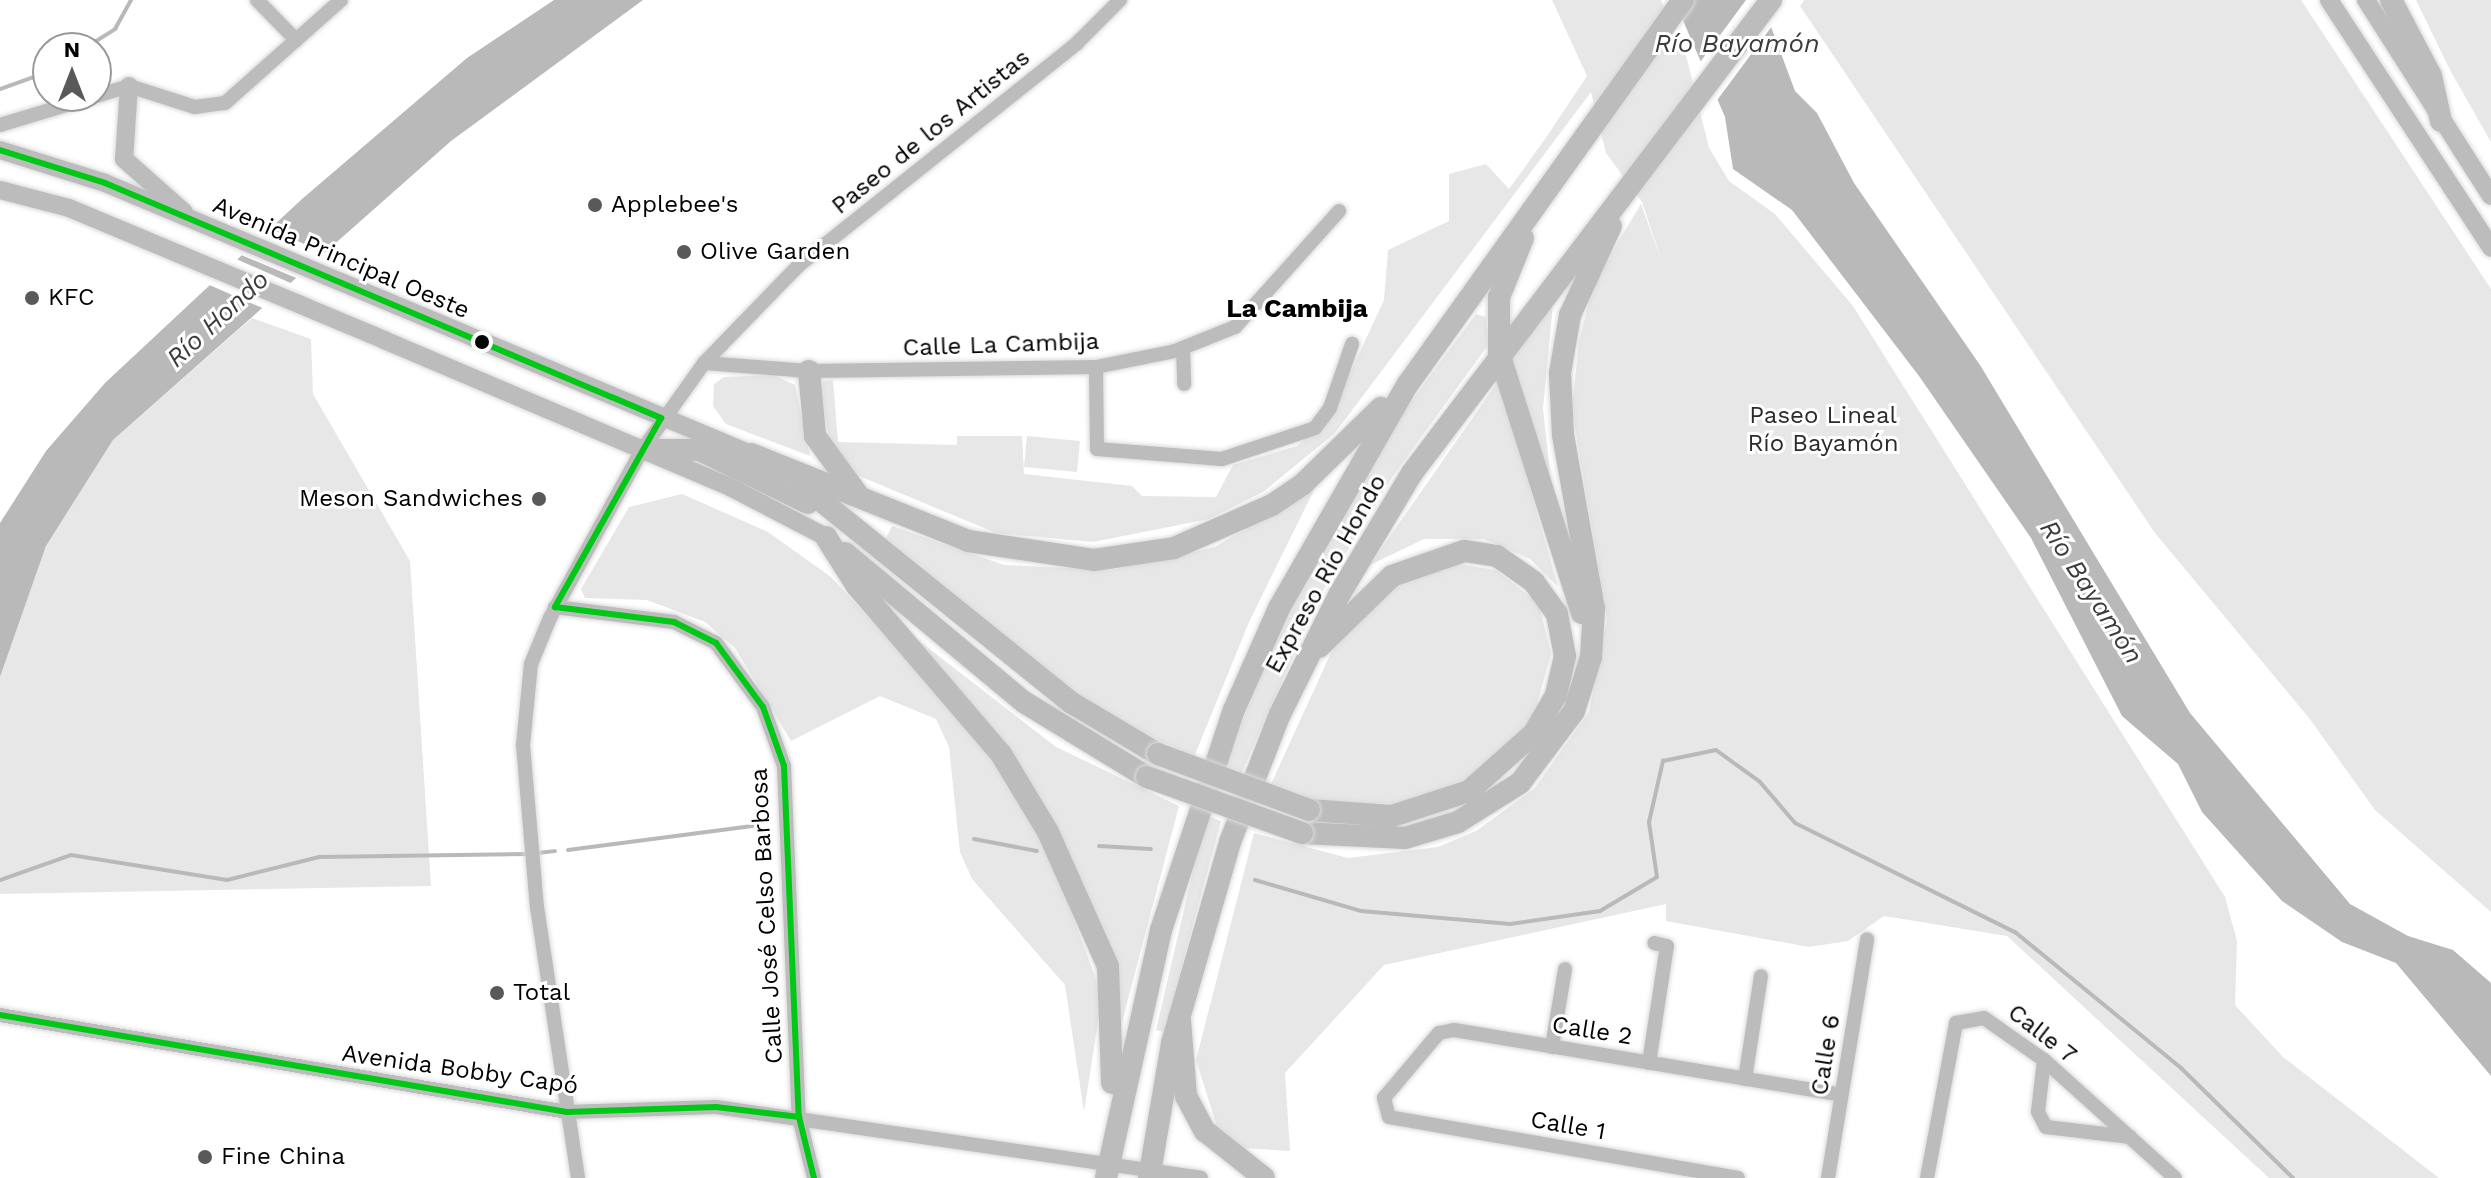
<!DOCTYPE html>
<meta charset="utf-8">
<style>
body{margin:0}
#map{position:relative;width:2491px;height:1178px;overflow:hidden;background:#fff;font-family:"Work Sans",sans-serif}
div>[style]{position:absolute}
[style*='--x']{left:calc(var(--x)*1px);top:calc(var(--y)*1px);width:calc(var(--w)*1px);rotate:calc(var(--a)*1deg)}
.green>*{inset:0;background:#e7e7e7}
.water>*{inset:0;background:#b9b9b9}
.pier>*{inset:0;background:#fff}
.stream>*{height:4px;margin:-2px;padding:0 2px;transform-origin:2px;border-radius:2px;background:#b9b9b9}
.roads{filter:drop-shadow(0 0 2px #dbdbdb) drop-shadow(0 0 2px #dbdbdb)}
.minor>*{height:14px;margin:-7px;padding:0 7px;transform-origin:7px;border-radius:7px;background:#bcbcbc}
.major>*{height:18px;margin:-9px;padding:0 9px;transform-origin:9px;border-radius:9px;background:#bcbcbc}
.highway>*{height:22px;margin:-11px;padding:0 11px;transform-origin:11px;border-radius:11px;background:#bcbcbc}
.bridges{filter:drop-shadow(0 0 2px #dbdbdb) drop-shadow(0 0 2px #dbdbdb)}
.highway-bridge>*{height:22px;margin:-11px;padding:0 11px;transform-origin:11px;border-radius:11px;background:#bcbcbc}
.bus-1>*{height:6px;margin:-3px;padding:0 3px;transform-origin:3px;border-radius:3px;background:#00c817}
.dots>*{width:22px;height:22px;translate:-50% -50%;box-sizing:border-box;border:4px solid #fff;border-radius:50%}
span{translate:-50% -50%;white-space:nowrap;text-align:center;line-height:1.15;-webkit-text-stroke:6px #fff;paint-order:stroke}
.street-label{font-size:24px;color:#000}
.poi-label{font-size:24px;color:#000}
.left{translate:0 -50%;text-align:left}
.right{translate:-100% -50%;text-align:right}
.park-label{font-size:24px;color:#2b2b2b}
.water-label{font-size:26px;color:#3c3c3c;font-style:italic}
.neighbourhood-label{font-size:26px;color:#000;font-weight:700}
.north{position:absolute;left:32px;top:32px;width:80px;height:80px;box-sizing:border-box;background:#fff;border:2px solid #999;border-radius:50%;rotate:0deg;font-size:22px;font-weight:700;line-height:32px;text-align:center;color:#000}
.north::after{content:'';display:block;margin:auto;width:28px;height:36px;background:#595959;clip-path:polygon(50% 0,100% 100%,50% 72%,0 100%)}
</style>
<div id="map">
<div class="green">
<i style="clip-path:polygon(1552px 0,1661px 0,1687px 59px,1709px 148px,1729px 181px,1775px 214px,1853px 306px,2225px 897px,2237px 941px,2235px 1005px,2283px 1057px,2439px 1178px,2269px 1178px,2007px 936px,1884px 916px,1848px 941px,1809px 947px,1666px 921px,1666px 904px,1384px 965px,1285px 1073px,1290px 1151px,1243px 1148px,1218px 1130px,1196px 1060px,1254px 833px,1348px 858px,1438px 847px,1476px 831px,1534px 789px,1589px 712px,1607px 619px,1572px 409px,1579px 341px,1594px 282px,1641px 204px,1663px 265px,1642px 202px,1606px 153px,1591px 92px,1335px 433px,1263px 492px,1209px 519px,1093px 542px,996px 533px,859px 476px,833px 450px,818px 396px,823px 381px,833px 380px,838px 442px,957px 445px,957px 436px,1022px 436px,1024px 474px,1132px 486px,1142px 496px,1216px 497px,1233px 465px,1297px 446px,1331px 414px,1384px 300px,1388px 250px,1449px 221px,1449px 174px,1486px 164px,1509px 189px,1545px 139px,1587px 76px)"></i>
<i style="clip-path:polygon(1804px 0,2301px 0,2491px 289px,2491px 912px,2375px 810px,2309px 718px,2155px 533px,1800px 6px)"></i>
<i style="clip-path:polygon(2416px 0,2491px 0,2491px 142px,2450px 70px)"></i>
<i style="clip-path:polygon(1553px 304px,1543px 409px,1551px 481px,1512px 357px)"></i>
<i style="clip-path:polygon(1476px 314px,1486px 317px,1488px 345px,1393px 476px,1321px 594px,1241px 774px,1224px 768px,1284px 616px,1367px 461px)"></i>
<i style="clip-path:polygon(252px 318px,311px 339px,313px 394px,410px 561px,431px 886px,0 894px,0 677px,46px 546px,113px 440px)"></i>
<i style="clip-path:polygon(773px 375px,795px 385px,810px 456px,726px 424px,713px 406px,714px 384px,724px 377px)"></i>
<i style="clip-path:polygon(1499px 380px,1558px 587px,1530px 559px,1484px 539px,1424px 539px,1370px 565px)"></i>
<i style="clip-path:polygon(1027px 436px,1080px 441px,1077px 472px,1024px 467px)"></i>
<i style="clip-path:polygon(1315px 488px,1249px 622px,1194px 757px,1099px 711px,886px 538px,892px 526px,1004px 565px,1112px 570px,1215px 547px)"></i>
<i style="clip-path:polygon(682px 494px,768px 532px,831px 577px,976px 735px,1009px 784px,1058px 875px,1102px 996px,1084px 1112px,1065px 985px,972px 879px,960px 852px,949px 747px,936px 719px,880px 696px,791px 741px,735px 648px,705px 622px,647px 600px,585px 598px,581px 589px,629px 507px)"></i>
<i style="clip-path:polygon(1451px 563px,1496px 570px,1539px 604px,1551px 654px,1535px 711px,1520px 733px,1471px 777px,1402px 804px,1323px 802px,1271px 784px,1341px 631px,1405px 578px)"></i>
<i style="clip-path:polygon(918px 640px,1056px 747px,1179px 806px,1122px 1022px,1098px 923px)"></i>
<i style="clip-path:polygon(1206px 815px,1221px 821px,1164px 1032px,1156px 1030px)"></i>
</div>
<div class="water">
<i style="clip-path:polygon(554px 0,643px 0,451px 141px,113px 440px,46px 546px,0 677px,0 523px,46px 451px,105px 383px,302px 199px,467px 58px)"></i>
<i style="clip-path:polygon(1674px 0,1761px 0,1795px 91px,1817px 113px,1854px 183px,1980px 365px,2190px 713px,2350px 904px,2408px 936px,2453px 950px,2491px 983px,2491px 1076px,2396px 963px,2342px 942px,2282px 901px,2202px 812px,2178px 764px,2122px 716px,2031px 538px,1919px 376px,1792px 210px,1733px 169px,1725px 117px)"></i>
</div>
<div class="pier">
<i style="clip-path:polygon(1746px 0,1766px 0,1775px 22px,1715px 103px,1698px 65px)"></i>
<i style="clip-path:polygon(266px 227px,329px 255px,301px 280px,239px 254px)"></i>
<i style="clip-path:polygon(234px 258px,295px 285px,267px 310px,207px 284px)"></i>
</div>
<div class="stream">
<i style="--x:85;--y:48;--w:36;--a:-32"></i>
<i style="--x:115;--y:29;--w:33;--a:-61"></i>
<i style="--x:0;--y:89;--w:51;--a:-19.5"></i>
<i style="--x:974;--y:839;--w:64;--a:10.8"></i>
<i style="--x:1099;--y:846;--w:52;--a:3.3"></i>
<i style="--x:568;--y:850;--w:186;--a:-7.4"></i>
<i style="--x:537;--y:853;--w:18;--a:-6"></i>
<i style="--x:0;--y:880;--w:75;--a:-19.4"></i>
<i style="--x:71;--y:855;--w:158;--a:9.1"></i>
<i style="--x:227;--y:880;--w:95;--a:-14"></i>
<i style="--x:319;--y:857;--w:209;--a:-0.8"></i>
<i style="--x:1255;--y:880;--w:110;--a:16.3"></i>
<i style="--x:1361;--y:911;--w:150;--a:5"></i>
<i style="--x:1510;--y:924;--w:91;--a:-8.2"></i>
<i style="--x:1600;--y:911;--w:66;--a:-30.8"></i>
<i style="--x:1657;--y:877;--w:56;--a:-98.3"></i>
<i style="--x:1649;--y:822;--w:63;--a:-77.1"></i>
<i style="--x:1663;--y:761;--w:54;--a:-11.7"></i>
<i style="--x:1716;--y:750;--w:54;--a:36"></i>
<i style="--x:1760;--y:782;--w:54;--a:49.5"></i>
<i style="--x:1795;--y:823;--w:246;--a:26.4"></i>
<i style="--x:2015;--y:932;--w:215;--a:39.3"></i>
<i style="--x:2181;--y:1068;--w:157;--a:44.5"></i>
</div>
<div class="roads">
<div class="minor">
<i style="--x:257;--y:0;--w:56;--a:45.7"></i>
<i style="--x:0;--y:125;--w:135;--a:-16.8"></i>
<i style="--x:129;--y:86;--w:69;--a:17.7"></i>
<i style="--x:195;--y:107;--w:30;--a:-8"></i>
<i style="--x:225;--y:103;--w:155;--a:-41.6"></i>
<i style="--x:1183;--y:348;--w:36;--a:88"></i>
<i style="--x:704;--y:363;--w:105;--a:4.4"></i>
<i style="--x:809;--y:371;--w:287;--a:-0.8"></i>
<i style="--x:1096;--y:367;--w:81;--a:-11.4"></i>
<i style="--x:1175;--y:351;--w:65;--a:-21.8"></i>
<i style="--x:1235;--y:327;--w:156;--a:-48.1"></i>
<i style="--x:1096;--y:367;--w:82;--a:89.3"></i>
<i style="--x:1097;--y:449;--w:125;--a:4.6"></i>
<i style="--x:1222;--y:459;--w:98;--a:-18.4"></i>
<i style="--x:1315;--y:428;--w:25;--a:-53"></i>
<i style="--x:1330;--y:408;--w:68;--a:-71"></i>
<i style="--x:555;--y:607;--w:120;--a:7.2"></i>
<i style="--x:674;--y:622;--w:47;--a:26.6"></i>
<i style="--x:716;--y:643;--w:79;--a:53.7"></i>
<i style="--x:763;--y:707;--w:63;--a:70.4"></i>
<i style="--x:784;--y:766;--w:351;--a:87.6"></i>
<i style="--x:799;--y:1117;--w:63;--a:76.2"></i>
<i style="--x:0;--y:1015;--w:575;--a:9.71"></i>
<i style="--x:567;--y:1112;--w:149;--a:-1.9"></i>
<i style="--x:716;--y:1107;--w:490;--a:8.3"></i>
<i style="--x:1552;--y:1047;--w:79;--a:-80.5"></i>
<i style="--x:2044;--y:1060;--w:52;--a:96.6"></i>
<i style="--x:2038;--y:1112;--w:17;--a:62"></i>
<i style="--x:2046;--y:1127;--w:85;--a:6.8"></i>
<i style="--x:1649;--y:1063;--w:118;--a:-81.3"></i>
<i style="--x:1667;--y:946;--w:13;--a:-167"></i>
<i style="--x:1745;--y:1079;--w:104;--a:-81.2"></i>
<i style="--x:578;--y:1178;--w:273;--a:-98.6"></i>
<i style="--x:537;--y:908;--w:164;--a:-94.9"></i>
<i style="--x:523;--y:745;--w:81;--a:-84.4"></i>
<i style="--x:531;--y:664;--w:50;--a:-67.6"></i>
<i style="--x:550;--y:618;--w:192;--a:-61.3"></i>
<i style="--x:642;--y:450;--w:107;--a:-54.5"></i>
<i style="--x:704;--y:363;--w:135;--a:-45.9"></i>
<i style="--x:798;--y:266;--w:357;--a:-38.6"></i>
<i style="--x:1077;--y:43;--w:61;--a:-45"></i>
<i style="--x:1738;--y:1178;--w:354;--a:-170.1"></i>
<i style="--x:1389;--y:1117;--w:20;--a:-105"></i>
<i style="--x:1384;--y:1098;--w:85;--a:-49.8"></i>
<i style="--x:1439;--y:1033;--w:15;--a:-11"></i>
<i style="--x:1454;--y:1030;--w:392;--a:9.5"></i>
<i style="--x:1828;--y:1178;--w:242;--a:-80.7"></i>
<i style="--x:1927;--y:1178;--w:158;--a:-79.4"></i>
<i style="--x:1956;--y:1023;--w:28;--a:-10"></i>
<i style="--x:1984;--y:1018;--w:73;--a:35"></i>
<i style="--x:2044;--y:1060;--w:176;--a:42"></i>
</div>
<div class="major">
<i style="--x:2329;--y:0;--w:296;--a:56.8"></i>
<i style="--x:2366;--y:0;--w:232;--a:57.5"></i>
<i style="--x:129;--y:86;--w:73;--a:93.9"></i>
<i style="--x:124;--y:159;--w:80;--a:41.5"></i>
<i style="--x:0;--y:150;--w:110;--a:17.4"></i>
<i style="--x:105;--y:183;--w:701;--a:22.76"></i>
<i style="--x:0;--y:190;--w:71;--a:14.6"></i>
<i style="--x:69;--y:208;--w:342;--a:22.7"></i>
<i style="--x:384;--y:340;--w:376;--a:23"></i>
<i style="--x:730;--y:487;--w:108;--a:27.5"></i>
</div>
<div class="highway">
<i style="--x:2391;--y:0;--w:86;--a:62.2"></i>
<i style="--x:2431;--y:76;--w:46;--a:77.5"></i>
<i style="--x:1523;--y:238;--w:64;--a:112.1"></i>
<i style="--x:1499;--y:297;--w:56;--a:90"></i>
<i style="--x:1499;--y:353;--w:273;--a:72.3"></i>
<i style="--x:809;--y:371;--w:65;--a:84.7"></i>
<i style="--x:815;--y:436;--w:73;--a:53.9"></i>
<i style="--x:642;--y:450;--w:58;--a:0"></i>
<i style="--x:700;--y:450;--w:120;--a:26.1"></i>
<i style="--x:751;--y:454;--w:234;--a:21.8"></i>
<i style="--x:968;--y:541;--w:127;--a:8.6"></i>
<i style="--x:1094;--y:560;--w:81;--a:-8.5"></i>
<i style="--x:1174;--y:548;--w:107;--a:-23.7"></i>
<i style="--x:1272;--y:505;--w:37;--a:-34"></i>
<i style="--x:1303;--y:484;--w:109;--a:-44.3"></i>
<i style="--x:799;--y:483;--w:351;--a:38.9"></i>
<i style="--x:1072;--y:703;--w:100;--a:30.7"></i>
<i style="--x:826;--y:537;--w:58;--a:57.7"></i>
<i style="--x:857;--y:586;--w:221;--a:49.4"></i>
<i style="--x:1001;--y:754;--w:91;--a:58.9"></i>
<i style="--x:1048;--y:832;--w:147;--a:65.9"></i>
<i style="--x:1108;--y:966;--w:117;--a:88"></i>
<i style="--x:845;--y:553;--w:233;--a:39.8"></i>
<i style="--x:1024;--y:702;--w:144;--a:31.4"></i>
<i style="--x:1309;--y:810;--w:83;--a:4.1"></i>
<i style="--x:1392;--y:816;--w:81;--a:-18"></i>
<i style="--x:1469;--y:791;--w:87;--a:-41.7"></i>
<i style="--x:1534;--y:733;--w:44;--a:-59.9"></i>
<i style="--x:1556;--y:695;--w:40;--a:-77"></i>
<i style="--x:1565;--y:656;--w:43;--a:-100.8"></i>
<i style="--x:1557;--y:614;--w:39;--a:-126"></i>
<i style="--x:1534;--y:582;--w:45;--a:-144.9"></i>
<i style="--x:1497;--y:556;--w:33;--a:-171"></i>
<i style="--x:1464;--y:551;--w:76;--a:160.9"></i>
<i style="--x:1392;--y:576;--w:102;--a:135.8"></i>
<i style="--x:1302;--y:833;--w:103;--a:2.8"></i>
<i style="--x:1405;--y:838;--w:55;--a:-16.8"></i>
<i style="--x:1458;--y:822;--w:73;--a:-32.2"></i>
<i style="--x:1520;--y:783;--w:90;--a:-53.1"></i>
<i style="--x:1574;--y:711;--w:57;--a:-72.5"></i>
<i style="--x:1591;--y:657;--w:48;--a:-86.4"></i>
<i style="--x:1594;--y:609;--w:177;--a:-100.1"></i>
<i style="--x:1563;--y:435;--w:62;--a:-92.8"></i>
<i style="--x:1560;--y:373;--w:59;--a:-80.2"></i>
<i style="--x:1570;--y:315;--w:98;--a:-65.3"></i>
<i style="--x:1180;--y:1021;--w:75;--a:85.4"></i>
<i style="--x:1186;--y:1096;--w:40;--a:62"></i>
<i style="--x:1205;--y:1131;--w:75;--a:38.5"></i>
<i style="--x:1106;--y:1178;--w:254;--a:-77.5"></i>
<i style="--x:1161;--y:930;--w:230;--a:-71.7"></i>
<i style="--x:1233;--y:712;--w:114;--a:-66.1"></i>
<i style="--x:1279;--y:608;--w:258;--a:-60.1"></i>
<i style="--x:1408;--y:384;--w:472;--a:-54.4"></i>
<i style="--x:1149;--y:1178;--w:137;--a:-80.3"></i>
<i style="--x:1172;--y:1043;--w:209;--a:-73.9"></i>
<i style="--x:1230;--y:842;--w:137;--a:-68.7"></i>
<i style="--x:1280;--y:714;--w:133;--a:-63.6"></i>
<i style="--x:1339;--y:595;--w:142;--a:-59.1"></i>
<i style="--x:1412;--y:473;--w:594;--a:-52.8"></i>
</div>
</div>
<div class="bridges">
<div class="highway-bridge">
<i style="--x:1158;--y:754;--w:161;--a:20.3"></i>
<i style="--x:1147;--y:777;--w:165;--a:19.9"></i>
</div>
</div>
<div class="bus-1">
<i style="--x:0;--y:150;--w:110;--a:17.4"></i>
<i style="--x:105;--y:183;--w:604;--a:22.91"></i>
<i style="--x:661;--y:418;--w:217;--a:119.3"></i>
<i style="--x:555;--y:607;--w:120;--a:7.2"></i>
<i style="--x:674;--y:622;--w:47;--a:26.6"></i>
<i style="--x:716;--y:643;--w:79;--a:53.7"></i>
<i style="--x:763;--y:707;--w:63;--a:70.4"></i>
<i style="--x:784;--y:766;--w:351;--a:87.6"></i>
<i style="--x:799;--y:1117;--w:63;--a:76.2"></i>
<i style="--x:0;--y:1015;--w:575;--a:9.71"></i>
<i style="--x:567;--y:1112;--w:149;--a:-1.9"></i>
<i style="--x:716;--y:1107;--w:84;--a:6.9"></i>
</div>
<div class="dots">
<i style="left:595px;top:205px;background:#595959"></i>
<i style="left:684px;top:252px;background:#595959"></i>
<i style="left:32px;top:298px;background:#595959"></i>
<i style="left:482px;top:342px;background:#000"></i>
<i style="left:539px;top:499px;background:#595959"></i>
<i style="left:497px;top:993px;background:#595959"></i>
<i style="left:205px;top:1157px;background:#595959"></i>
</div>
<div class="street-label">
<span style="left:931px;top:132px;rotate:-39deg">Paseo de los Artistas</span>
<span style="left:341px;top:258px;rotate:23deg">Avenida Principal Oeste</span>
<span style="left:1001px;top:345px;rotate:-2deg">Calle La Cambija</span>
<span style="left:1326px;top:574px;rotate:-61deg">Expreso Río Hondo</span>
<span style="left:767px;top:916px;rotate:-93deg">Calle José Celso Barbosa</span>
<span style="left:1592px;top:1031px;rotate:9deg">Calle 2</span>
<span style="left:2042px;top:1034px;rotate:38deg">Calle 7</span>
<span style="left:1826px;top:1055px;rotate:-81deg">Calle 6</span>
<span style="left:460px;top:1070px;rotate:8deg">Avenida Bobby Capó</span>
<span style="left:1568px;top:1126px;rotate:10deg">Calle 1</span>
</div>
<div class="poi-label">
<span class="left" style="left:611px;top:205px">Applebee's</span>
<span class="left" style="left:700px;top:252px">Olive Garden</span>
<span class="left" style="left:48px;top:298px">KFC</span>
<span class="right" style="left:523px;top:499px">Meson Sandwiches</span>
<span class="left" style="left:513px;top:993px">Total</span>
<span class="left" style="left:221px;top:1157px">Fine China</span>
</div>
<div class="park-label">
<span style="left:1823px;top:430px">Paseo Lineal<br>Río Bayamón</span>
</div>
<div class="water-label">
<span style="left:1737px;top:44px">Río Bayamón</span>
<span style="left:218px;top:319px;rotate:-43deg">Río Hondo</span>
<span style="left:2091px;top:592px;rotate:57deg">Río Bayamón</span>
</div>
<div class="neighbourhood-label">
<span style="left:1297px;top:309px">La Cambija</span>
</div>
<div class="north">N</div>
</div>
